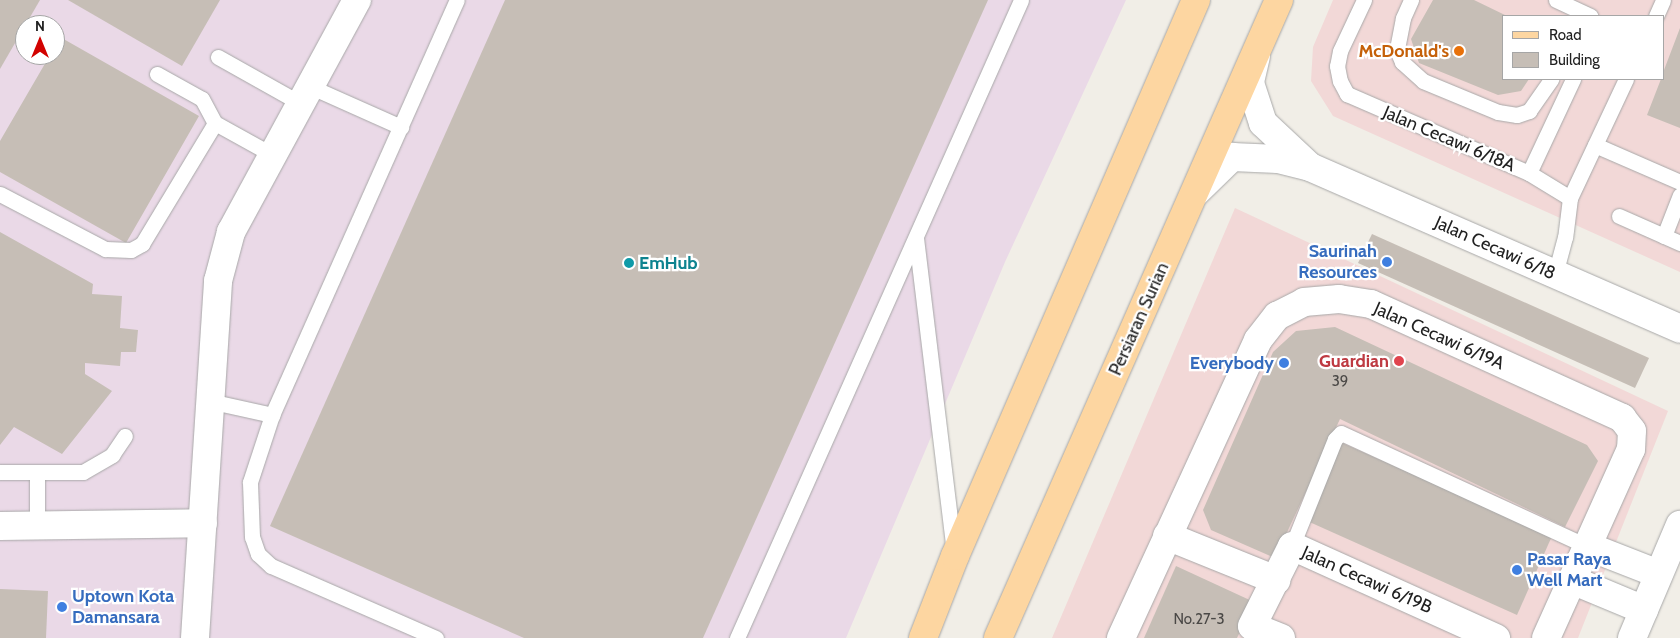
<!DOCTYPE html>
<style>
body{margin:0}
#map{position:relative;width:1680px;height:638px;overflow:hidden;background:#f1eee7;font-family:Cabin,sans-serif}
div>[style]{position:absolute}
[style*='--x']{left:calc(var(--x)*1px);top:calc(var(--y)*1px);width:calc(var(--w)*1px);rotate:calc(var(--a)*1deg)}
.commercial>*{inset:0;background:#f2d8d7}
.industrial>*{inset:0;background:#ead9e7}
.building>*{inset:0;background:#c6beb6}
.roads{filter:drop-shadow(0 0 1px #a8a8a8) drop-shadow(0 0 1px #a8a8a8)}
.service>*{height:15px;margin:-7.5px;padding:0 7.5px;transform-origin:7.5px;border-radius:7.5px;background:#fff}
.minor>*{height:28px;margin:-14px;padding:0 14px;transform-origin:14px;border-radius:14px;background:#fff}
.tertiary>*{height:28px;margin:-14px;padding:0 14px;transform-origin:14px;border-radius:14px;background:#fff}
.primary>*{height:28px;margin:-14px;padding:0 14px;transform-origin:14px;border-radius:14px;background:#fdd6a1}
.dots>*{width:14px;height:14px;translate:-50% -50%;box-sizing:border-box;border:2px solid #fff;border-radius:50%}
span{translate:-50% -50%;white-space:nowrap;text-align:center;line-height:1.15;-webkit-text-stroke:4.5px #fff;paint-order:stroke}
.number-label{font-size:15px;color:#4a4846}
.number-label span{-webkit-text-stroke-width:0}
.food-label{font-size:18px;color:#c56008;font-weight:700}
.right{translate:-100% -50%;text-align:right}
.street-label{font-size:18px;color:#212121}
.shop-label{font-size:18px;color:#366cbe;font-weight:700}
.left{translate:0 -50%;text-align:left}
.culture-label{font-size:18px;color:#0d838f;font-weight:700}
.health-label{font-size:18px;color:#be3a42;font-weight:700}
.legend{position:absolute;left:1502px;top:15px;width:162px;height:65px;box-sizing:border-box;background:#fff;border:1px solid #a6a6a6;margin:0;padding:6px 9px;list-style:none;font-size:15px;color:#212121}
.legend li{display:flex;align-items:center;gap:10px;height:25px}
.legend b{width:25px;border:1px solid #a6a6a6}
.north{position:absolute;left:15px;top:15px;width:50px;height:50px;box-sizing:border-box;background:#fff;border:1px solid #a6a6a6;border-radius:50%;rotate:0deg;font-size:14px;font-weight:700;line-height:20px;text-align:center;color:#212121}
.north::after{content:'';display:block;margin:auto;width:18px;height:22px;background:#d20200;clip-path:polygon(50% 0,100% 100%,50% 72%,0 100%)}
</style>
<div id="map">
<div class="commercial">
<i style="clip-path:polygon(evenodd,1333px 0,1680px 0,1680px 272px,1333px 116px,1311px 81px,1313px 47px,1333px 0,1504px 16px,1664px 16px,1664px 79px,1504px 79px,1504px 16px)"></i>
<i style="clip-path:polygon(1235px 208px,1668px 411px,1578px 638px,1052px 638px)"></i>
</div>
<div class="industrial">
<i style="clip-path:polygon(evenodd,0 0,1126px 0,1005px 262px,846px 638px,0 638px,0 0,25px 25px,55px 25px,55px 55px,25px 55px,25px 25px)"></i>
</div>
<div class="building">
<i style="clip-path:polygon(0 0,40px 0,0 69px)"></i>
<i style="clip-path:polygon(68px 0,220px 0,182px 66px)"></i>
<i style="clip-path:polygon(505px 0,988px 0,703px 638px,524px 638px,270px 526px)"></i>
<i style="clip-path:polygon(1433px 0,1474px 0,1507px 16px,1504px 16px,1504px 79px,1529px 79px,1521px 91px,1498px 95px,1419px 63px,1411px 39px)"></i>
<i style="clip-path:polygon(1680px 28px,1680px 128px,1647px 115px,1661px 79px,1664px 79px,1664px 70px)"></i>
<i style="clip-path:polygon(60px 37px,199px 116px,126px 243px,0 172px,0 141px,50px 55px,55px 55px)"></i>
<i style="clip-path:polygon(0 232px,93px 284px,92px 294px,122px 296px,120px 328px,138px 330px,136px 352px,121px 352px,120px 366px,85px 363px,85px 374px,112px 391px,62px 454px,14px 427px,0 445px)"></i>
<i style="clip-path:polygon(1372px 234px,1649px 358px,1635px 388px,1358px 263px)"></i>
<i style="clip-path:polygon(1335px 327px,1587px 445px,1598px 461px,1565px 527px,1340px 419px,1275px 558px,1211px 530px,1203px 510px,1273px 352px,1296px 331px)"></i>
<i style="clip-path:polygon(1340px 442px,1552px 536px,1517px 615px,1305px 520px)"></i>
<i style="clip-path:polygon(1176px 566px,1254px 602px,1237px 638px,1144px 638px)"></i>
<i style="clip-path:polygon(0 589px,48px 591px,46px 638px,0 638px)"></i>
</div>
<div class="roads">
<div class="service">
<i style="--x:1364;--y:0;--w:56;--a:115.2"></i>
<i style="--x:1340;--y:51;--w:15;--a:101"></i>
<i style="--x:1337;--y:66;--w:15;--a:79"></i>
<i style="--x:1340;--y:81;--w:15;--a:62"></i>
<i style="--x:1347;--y:94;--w:198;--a:23.5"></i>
<i style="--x:1529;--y:173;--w:48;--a:31.4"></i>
<i style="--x:1570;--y:198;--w:39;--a:97"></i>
<i style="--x:1565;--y:237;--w:39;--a:105"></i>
<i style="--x:1411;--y:0;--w:20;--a:114"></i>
<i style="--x:1403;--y:18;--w:33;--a:101"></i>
<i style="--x:1397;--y:50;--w:13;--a:67"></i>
<i style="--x:1402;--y:62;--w:28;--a:42"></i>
<i style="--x:1423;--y:81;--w:81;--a:22.5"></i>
<i style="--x:1498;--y:112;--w:19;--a:9"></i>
<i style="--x:1517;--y:115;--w:13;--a:-18"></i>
<i style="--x:1529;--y:111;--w:39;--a:-55"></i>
<i style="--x:1556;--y:0;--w:38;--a:25"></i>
<i style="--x:1656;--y:16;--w:17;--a:-66"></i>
<i style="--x:218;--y:57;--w:94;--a:29.3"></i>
<i style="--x:157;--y:74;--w:51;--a:29.1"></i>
<i style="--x:202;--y:99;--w:27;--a:62"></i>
<i style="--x:215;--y:123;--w:64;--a:29"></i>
<i style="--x:309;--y:86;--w:101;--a:24"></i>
<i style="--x:1595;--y:145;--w:93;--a:23.5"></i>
<i style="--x:1529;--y:173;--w:104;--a:-64.9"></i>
<i style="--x:0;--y:194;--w:119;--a:27.6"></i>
<i style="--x:105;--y:249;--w:26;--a:2"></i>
<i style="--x:131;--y:250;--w:13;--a:-29"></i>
<i style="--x:142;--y:244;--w:141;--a:-58.9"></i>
<i style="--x:1570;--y:198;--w:132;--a:-64.8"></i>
<i style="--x:1619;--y:216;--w:67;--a:23.9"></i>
<i style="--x:1664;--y:236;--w:44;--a:-68.7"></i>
<i style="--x:916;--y:238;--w:314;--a:83.1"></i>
<i style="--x:209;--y:401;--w:65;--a:12.5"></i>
<i style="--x:0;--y:472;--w:83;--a:0"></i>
<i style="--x:83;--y:472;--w:34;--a:-30"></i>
<i style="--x:112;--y:455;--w:23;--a:-56"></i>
<i style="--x:37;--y:473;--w:52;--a:90"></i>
<i style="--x:1292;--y:546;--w:115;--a:-68.1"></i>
<i style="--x:1335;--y:439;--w:8;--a:-45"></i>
<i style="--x:1341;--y:433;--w:271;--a:24.7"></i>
<i style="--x:436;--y:638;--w:180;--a:-156.4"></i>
<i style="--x:271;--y:566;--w:18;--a:-137"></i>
<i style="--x:258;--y:554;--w:18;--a:-109"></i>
<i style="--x:252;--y:537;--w:55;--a:-92.1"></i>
<i style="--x:250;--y:482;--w:71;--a:-71.8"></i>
<i style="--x:272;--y:415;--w:454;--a:-66"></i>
<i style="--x:737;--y:638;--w:698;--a:-66"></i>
</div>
<div class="minor">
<i style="--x:0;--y:526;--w:203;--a:-0.8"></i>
<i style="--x:1167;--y:536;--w:118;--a:22"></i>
<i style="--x:1587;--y:546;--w:77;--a:21.3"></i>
<i style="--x:1572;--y:580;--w:78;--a:22.6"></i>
<i style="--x:1121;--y:638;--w:328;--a:-65.3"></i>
<i style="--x:1258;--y:340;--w:31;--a:-52"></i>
<i style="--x:1277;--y:316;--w:30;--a:-27"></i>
<i style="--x:1304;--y:302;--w:35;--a:-5"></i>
<i style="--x:1339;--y:299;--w:32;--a:9"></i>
<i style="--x:1371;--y:304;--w:276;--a:24.4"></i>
<i style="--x:1622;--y:418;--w:16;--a:52"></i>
<i style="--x:1632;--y:431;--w:18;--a:93"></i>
<i style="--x:1631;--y:449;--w:207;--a:114.2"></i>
<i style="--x:1281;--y:638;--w:31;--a:-158"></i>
<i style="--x:1252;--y:626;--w:89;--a:-63.4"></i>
<i style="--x:1292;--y:546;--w:224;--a:24.3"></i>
<i style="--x:1632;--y:638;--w:123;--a:-67"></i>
</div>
<div class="tertiary">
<i style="--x:1256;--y:56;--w:28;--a:103"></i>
<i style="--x:1250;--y:83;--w:42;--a:72"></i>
<i style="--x:1263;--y:123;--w:63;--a:43.1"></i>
<i style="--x:1195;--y:193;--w:52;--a:-44.2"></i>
<i style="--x:1232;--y:157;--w:46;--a:2.5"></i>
<i style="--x:1278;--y:159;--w:33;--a:14"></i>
<i style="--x:1310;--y:167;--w:404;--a:23.6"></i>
<i style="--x:195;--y:638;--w:358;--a:-86.3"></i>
<i style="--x:218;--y:281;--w:51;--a:-75.1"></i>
<i style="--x:231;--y:232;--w:264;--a:-61.5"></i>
</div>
<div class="primary">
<i style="--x:923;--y:638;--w:88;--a:-68.7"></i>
<i style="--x:955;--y:556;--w:606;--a:-66.57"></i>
<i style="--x:998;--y:638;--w:697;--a:-66.23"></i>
</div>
</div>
<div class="dots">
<i style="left:1459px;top:51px;background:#e8710a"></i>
<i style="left:1387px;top:262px;background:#3f7fe0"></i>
<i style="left:629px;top:263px;background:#0f9aa8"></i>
<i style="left:1399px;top:361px;background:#e0444e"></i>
<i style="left:1284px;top:363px;background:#3f7fe0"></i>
<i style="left:1517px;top:570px;background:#3f7fe0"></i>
<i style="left:62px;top:607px;background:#3f7fe0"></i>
</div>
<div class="number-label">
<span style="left:1340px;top:382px">39</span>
<span style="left:1199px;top:620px">No.27-3</span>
</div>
<div class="food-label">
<span class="right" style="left:1449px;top:51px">McDonald's</span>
</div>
<div class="street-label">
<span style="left:1449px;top:139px;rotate:23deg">Jalan Cecawi 6/18A</span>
<span style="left:1495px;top:248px;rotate:24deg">Jalan Cecawi 6/18</span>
<span style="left:1139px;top:319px;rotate:-66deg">Persiaran Surian</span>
<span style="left:1439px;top:336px;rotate:24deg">Jalan Cecawi 6/19A</span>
<span style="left:1367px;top:580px;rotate:24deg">Jalan Cecawi 6/19B</span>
</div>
<div class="shop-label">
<span class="right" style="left:1377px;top:262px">Saurinah<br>Resources</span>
<span class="right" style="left:1274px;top:363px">Everybody</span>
<span class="left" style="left:1527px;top:570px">Pasar Raya<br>Well Mart</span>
<span class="left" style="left:72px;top:607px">Uptown Kota<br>Damansara</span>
</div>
<div class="culture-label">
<span class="left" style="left:639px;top:263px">EmHub</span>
</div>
<div class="health-label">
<span class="right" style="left:1389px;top:361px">Guardian</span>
</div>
<ul class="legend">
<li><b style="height:6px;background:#fdd6a1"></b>Road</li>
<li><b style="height:14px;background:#c6beb6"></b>Building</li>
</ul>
<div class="north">N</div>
</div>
